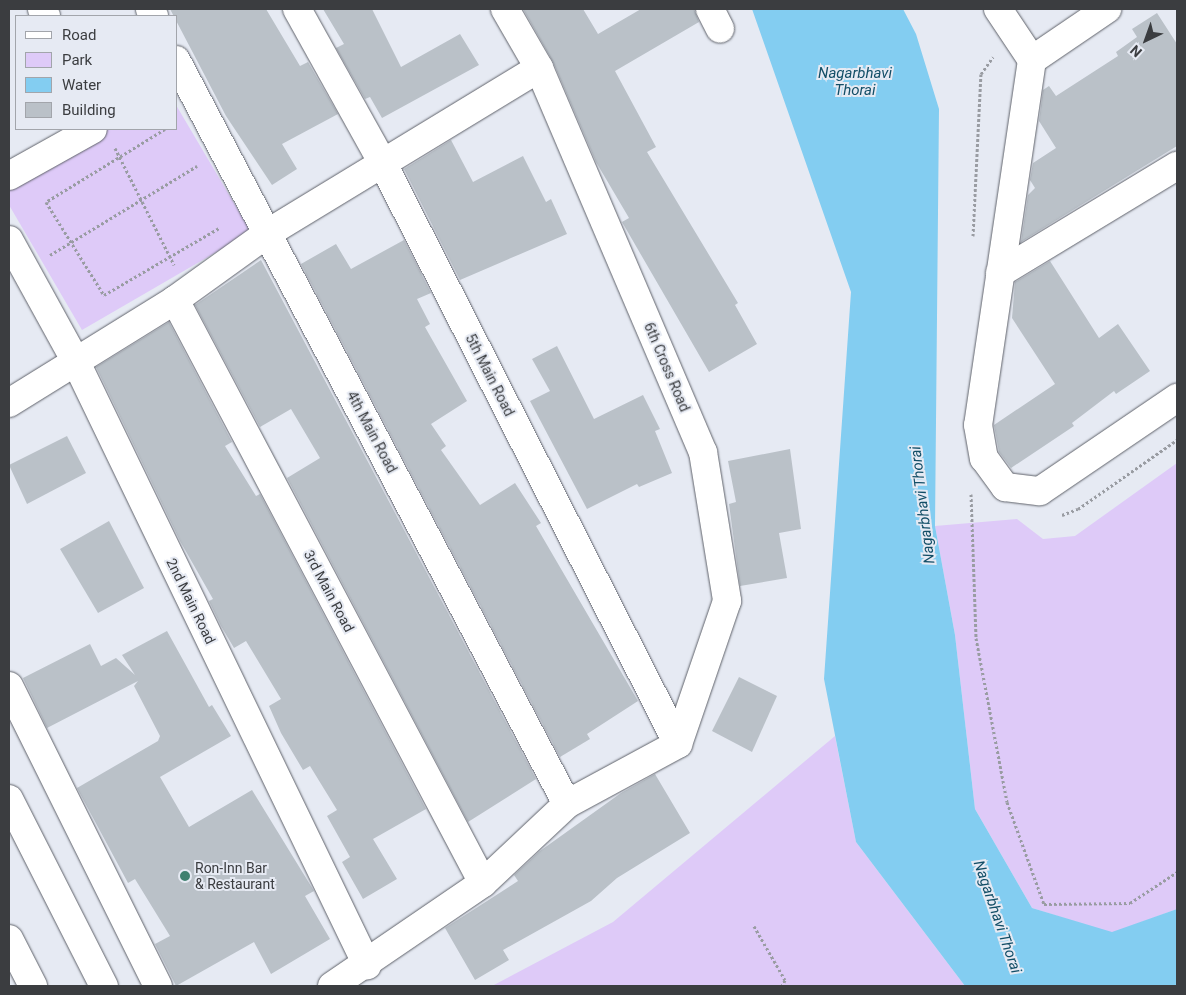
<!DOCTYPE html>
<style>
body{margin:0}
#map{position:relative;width:1186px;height:995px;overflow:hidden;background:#e6eaf3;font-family:Roboto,sans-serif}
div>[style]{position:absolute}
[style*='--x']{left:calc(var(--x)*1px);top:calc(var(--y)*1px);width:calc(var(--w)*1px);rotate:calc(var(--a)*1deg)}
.green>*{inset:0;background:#decaf8}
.water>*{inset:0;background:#83cdf1}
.building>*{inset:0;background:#bac1c8}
.path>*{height:3px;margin-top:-1.5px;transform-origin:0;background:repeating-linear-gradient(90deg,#999ca2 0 2.5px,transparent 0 5px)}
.roads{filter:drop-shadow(0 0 1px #5f626a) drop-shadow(0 0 1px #5f626a)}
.minor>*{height:28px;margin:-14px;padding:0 14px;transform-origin:14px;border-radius:14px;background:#fff}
.tertiary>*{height:28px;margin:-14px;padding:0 14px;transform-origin:14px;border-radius:14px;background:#fff}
.trunk>*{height:28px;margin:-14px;padding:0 14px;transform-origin:14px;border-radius:14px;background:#fff}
.dots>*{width:14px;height:14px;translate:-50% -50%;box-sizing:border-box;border:2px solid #e6eaf3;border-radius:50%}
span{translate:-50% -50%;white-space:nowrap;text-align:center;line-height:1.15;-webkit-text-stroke:4px #e6eaf3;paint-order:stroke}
.street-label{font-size:14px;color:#3b3d40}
.poi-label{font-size:14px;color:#3b3d40}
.left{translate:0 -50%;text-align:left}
.water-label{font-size:15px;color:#124e67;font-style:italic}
.frame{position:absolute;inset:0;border:10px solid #3b3d40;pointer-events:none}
.legend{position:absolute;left:15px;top:15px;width:162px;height:115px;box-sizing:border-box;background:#e6eaf3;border:1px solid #a2a5ab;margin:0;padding:6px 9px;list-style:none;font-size:15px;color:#3b3d40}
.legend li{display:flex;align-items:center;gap:10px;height:25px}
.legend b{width:25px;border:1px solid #a2a5ab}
.north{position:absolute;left:1121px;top:15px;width:50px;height:50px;-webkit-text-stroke:4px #e6eaf3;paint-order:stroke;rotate:222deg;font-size:14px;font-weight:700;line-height:20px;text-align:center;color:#3b3d40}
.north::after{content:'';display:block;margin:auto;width:18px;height:22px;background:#3b3d40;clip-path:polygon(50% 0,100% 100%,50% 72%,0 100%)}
</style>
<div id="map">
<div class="green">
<i style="clip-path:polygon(176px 105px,251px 232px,82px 330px,9px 205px,9px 163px,67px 129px,176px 129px)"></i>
<i style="clip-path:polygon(1177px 463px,1177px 909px,1112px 933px,1032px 908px,975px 809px,955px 635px,935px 526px,1017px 519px,1043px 539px,1075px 536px)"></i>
<i style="clip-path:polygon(835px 736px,856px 842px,965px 986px,492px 986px,613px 922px)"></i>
</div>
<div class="water">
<i style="clip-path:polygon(752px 9px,903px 9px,916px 34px,939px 109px,935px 526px,955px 635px,975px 809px,1032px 908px,1112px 932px,1177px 909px,1177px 986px,965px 986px,856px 842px,824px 679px,851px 292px)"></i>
</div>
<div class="building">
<i style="clip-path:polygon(170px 9px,266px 9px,300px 66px,308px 62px,338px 114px,282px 144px,297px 169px,272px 185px,226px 116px)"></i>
<i style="clip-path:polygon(323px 9px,372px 9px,401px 67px,460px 34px,479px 65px,382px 118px,370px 97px,365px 99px,336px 48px,344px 44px)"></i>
<i style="clip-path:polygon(523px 9px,583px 9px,598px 34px,641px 9px,694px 9px,699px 22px,615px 71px,656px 147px,647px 152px,738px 303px,735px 305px,757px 344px,709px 372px,622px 222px,629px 218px,596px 162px,553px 62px)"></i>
<i style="clip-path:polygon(1157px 13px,1177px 44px,1177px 146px,1021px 242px,1028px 195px,1035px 188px,1030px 180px,1033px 163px,1056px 148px,1039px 121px,1043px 90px,1049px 86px,1056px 96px,1118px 56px,1116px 52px,1137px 37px,1132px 29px)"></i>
<i style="clip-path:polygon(451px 140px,473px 182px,523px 156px,546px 202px,551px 199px,567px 234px,460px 280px,404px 169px)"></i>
<i style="clip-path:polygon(404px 240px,431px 293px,417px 299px,430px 324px,425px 327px,467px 401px,431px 424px,446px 446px,441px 450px,480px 505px,515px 483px,541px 523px,536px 526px,638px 701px,587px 734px,590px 739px,560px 757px,301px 264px,336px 244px,351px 269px)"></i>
<i style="clip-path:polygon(261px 260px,536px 779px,468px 822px,287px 478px,320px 458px,291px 409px,260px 427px,195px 305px)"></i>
<i style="clip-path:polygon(1050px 261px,1099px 338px,1118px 324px,1150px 371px,1116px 394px,1114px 391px,1072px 423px,1074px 426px,1011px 468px,999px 452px,994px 425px,1055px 384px,1012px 318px,1015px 282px)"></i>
<i style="clip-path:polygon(169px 322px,232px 442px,225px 446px,256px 496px,260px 494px,426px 809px,373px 839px,397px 879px,363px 899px,342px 862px,350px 857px,327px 816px,337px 810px,310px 766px,303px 770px,281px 733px,269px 706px,281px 699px,246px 641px,234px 648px,221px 626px,209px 601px,213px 599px,180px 541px,96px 367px)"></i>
<i style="clip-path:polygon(557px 346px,594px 419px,643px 395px,660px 429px,655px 431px,672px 473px,639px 487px,637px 484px,587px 509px,530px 401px,550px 391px,532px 359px)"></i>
<i style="clip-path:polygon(67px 436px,86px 473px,27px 504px,9px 465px)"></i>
<i style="clip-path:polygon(790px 449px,801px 529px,779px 533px,787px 578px,740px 586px,729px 504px,736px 502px,728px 461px)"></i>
<i style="clip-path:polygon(109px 521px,144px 588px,98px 613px,60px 549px)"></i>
<i style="clip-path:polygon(167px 631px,209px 707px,212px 705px,231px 736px,160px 777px,189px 827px,252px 790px,314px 891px,305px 896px,330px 939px,271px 974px,254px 942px,176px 986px,155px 944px,170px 936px,135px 879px,128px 883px,77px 788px,158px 741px,160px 736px,134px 686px,138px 681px,47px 728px,23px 678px,90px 644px,101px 666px,116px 658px,135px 675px,122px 655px)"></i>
<i style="clip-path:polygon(739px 677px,777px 696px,752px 752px,712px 731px)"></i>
<i style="clip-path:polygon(655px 774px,690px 833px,617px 878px,591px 901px,503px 950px,509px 960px,475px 980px,445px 928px,518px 881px,514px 875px,540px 851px,621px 793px)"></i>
</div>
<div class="path">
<i style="--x:165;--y:129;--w:140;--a:148.5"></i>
<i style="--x:46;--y:202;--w:110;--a:58.1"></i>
<i style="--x:104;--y:295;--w:133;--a:-30.2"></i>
<i style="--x:115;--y:148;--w:131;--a:63.2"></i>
<i style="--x:973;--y:236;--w:162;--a:-87.2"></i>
<i style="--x:981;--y:74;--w:21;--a:-55"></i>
<i style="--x:50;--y:255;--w:172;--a:-31.2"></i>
<i style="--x:971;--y:494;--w:144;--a:88"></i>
<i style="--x:976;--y:638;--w:167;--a:79.3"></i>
<i style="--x:1007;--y:802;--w:109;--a:70.1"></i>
<i style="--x:1044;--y:904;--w:86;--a:-0.7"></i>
<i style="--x:1130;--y:903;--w:56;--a:-33.4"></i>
<i style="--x:1062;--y:515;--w:17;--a:-21"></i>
<i style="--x:1078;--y:509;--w:121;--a:-34.9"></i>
<i style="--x:754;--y:926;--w:62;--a:60.1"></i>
<i style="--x:785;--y:980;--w:7;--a:117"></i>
</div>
<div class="roads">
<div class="minor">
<i style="--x:42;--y:9;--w:8;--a:60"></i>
<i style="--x:150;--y:9;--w:8;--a:60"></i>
<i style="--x:297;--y:9;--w:175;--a:60.9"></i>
<i style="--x:382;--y:162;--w:653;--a:63.04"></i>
<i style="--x:505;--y:9;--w:68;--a:60"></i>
<i style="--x:539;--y:68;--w:418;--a:66.9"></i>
<i style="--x:703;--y:452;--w:151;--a:80.8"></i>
<i style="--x:727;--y:601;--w:151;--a:108.9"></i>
<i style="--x:710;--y:9;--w:22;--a:63"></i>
<i style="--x:998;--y:9;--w:61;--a:56.3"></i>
<i style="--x:1032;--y:60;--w:369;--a:98.4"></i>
<i style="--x:978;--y:425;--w:34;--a:80"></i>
<i style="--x:984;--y:458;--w:36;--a:54"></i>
<i style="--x:1005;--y:487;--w:35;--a:7"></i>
<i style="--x:1040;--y:491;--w:166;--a:-34.2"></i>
<i style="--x:176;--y:60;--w:840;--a:62.28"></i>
<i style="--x:1032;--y:60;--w:91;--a:-34.2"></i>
<i style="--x:9;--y:176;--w:96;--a:-29.2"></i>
<i style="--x:9;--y:240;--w:139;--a:61.2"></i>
<i style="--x:76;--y:362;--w:670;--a:64.24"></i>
<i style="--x:1000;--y:273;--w:207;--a:-31.2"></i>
<i style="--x:175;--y:300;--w:659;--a:62.15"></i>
<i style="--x:9;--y:403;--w:195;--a:-31.8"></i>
<i style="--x:175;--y:300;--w:115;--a:-35.8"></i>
<i style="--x:268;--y:233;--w:317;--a:-31.3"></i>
<i style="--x:332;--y:986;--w:183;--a:-34.3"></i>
<i style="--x:483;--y:883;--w:115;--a:-43.2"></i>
<i style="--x:567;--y:804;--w:126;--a:-28.4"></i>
</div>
<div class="tertiary">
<i style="--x:9;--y:686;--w:335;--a:63.6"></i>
</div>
<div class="trunk">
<i style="--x:9;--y:799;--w:210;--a:63.1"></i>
<i style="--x:9;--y:939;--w:53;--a:62.9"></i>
</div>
</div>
<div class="dots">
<i style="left:185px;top:876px;background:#3f806f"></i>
</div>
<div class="street-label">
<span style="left:667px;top:367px;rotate:67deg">6th Cross Road</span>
<span style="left:490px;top:375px;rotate:63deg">5th Main Road</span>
<span style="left:372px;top:432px;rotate:62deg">4th Main Road</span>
<span style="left:329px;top:591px;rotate:62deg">3rd Main Road</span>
<span style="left:191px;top:601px;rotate:64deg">2nd Main Road</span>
</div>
<div class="poi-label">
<span class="left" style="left:195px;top:876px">Ron-Inn Bar<br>&amp; Restaurant</span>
</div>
<div class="water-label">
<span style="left:855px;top:82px">Nagarbhavi<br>Thorai</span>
<span style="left:923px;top:505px;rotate:-97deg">Nagarbhavi Thorai</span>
<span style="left:997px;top:917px;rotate:71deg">Nagarbhavi Thorai</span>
</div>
<div class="frame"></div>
<ul class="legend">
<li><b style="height:6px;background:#fff"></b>Road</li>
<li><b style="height:14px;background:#decaf8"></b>Park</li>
<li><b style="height:14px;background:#83cdf1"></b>Water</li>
<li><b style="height:14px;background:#bac1c8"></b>Building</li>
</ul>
<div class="north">N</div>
</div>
